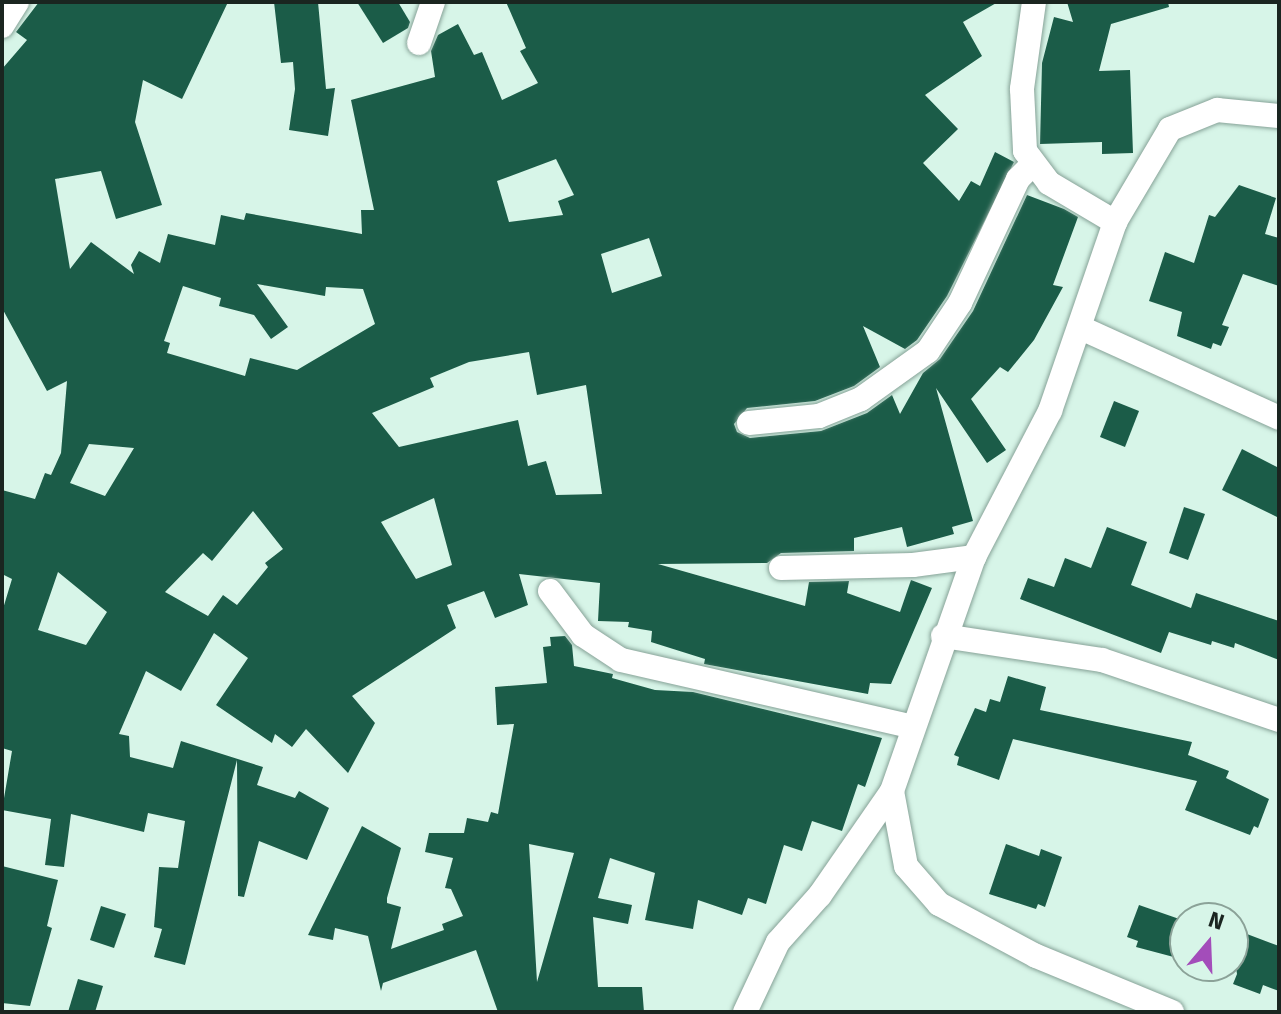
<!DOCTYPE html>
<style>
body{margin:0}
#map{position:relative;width:1281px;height:1014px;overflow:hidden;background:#d7f5e8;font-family:"Fira Sans",sans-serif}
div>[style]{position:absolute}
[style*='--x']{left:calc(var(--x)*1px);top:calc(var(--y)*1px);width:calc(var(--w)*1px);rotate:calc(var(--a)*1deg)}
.building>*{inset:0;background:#1b5c48}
.roads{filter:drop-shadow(0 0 2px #86a297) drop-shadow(0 0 2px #86a297)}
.minor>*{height:24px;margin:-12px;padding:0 12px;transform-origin:12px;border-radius:12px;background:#fff}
span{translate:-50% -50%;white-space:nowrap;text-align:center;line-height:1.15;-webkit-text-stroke:8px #d7f5e8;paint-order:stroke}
.frame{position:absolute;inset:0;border:4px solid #1a2520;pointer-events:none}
.north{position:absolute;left:1169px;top:902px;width:80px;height:80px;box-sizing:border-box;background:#d7f5e8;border:2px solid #8ba298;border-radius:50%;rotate:19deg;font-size:22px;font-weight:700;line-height:32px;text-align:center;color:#1a2520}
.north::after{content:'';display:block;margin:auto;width:28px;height:36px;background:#a34dba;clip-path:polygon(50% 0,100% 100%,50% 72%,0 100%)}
</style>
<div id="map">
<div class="building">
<i style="clip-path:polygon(evenodd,39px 2px,228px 2px,182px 99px,143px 80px,135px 122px,162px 205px,116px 219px,101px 171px,55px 179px,70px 269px,91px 242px,134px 274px,131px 265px,139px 251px,160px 263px,168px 234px,215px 245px,221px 215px,244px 220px,246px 213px,362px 234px,361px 210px,374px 210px,351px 100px,435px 77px,431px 51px,438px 35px,458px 24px,474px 55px,482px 52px,502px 100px,538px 83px,520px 51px,526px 48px,506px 2px,998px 2px,963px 22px,982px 56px,925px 95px,958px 129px,923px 163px,959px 201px,971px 181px,980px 186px,995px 152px,1014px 162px,947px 296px,917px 340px,905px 349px,863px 326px,880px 367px,854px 386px,815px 401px,747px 408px,734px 424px,737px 432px,750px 438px,821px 431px,867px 413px,892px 395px,900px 414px,923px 373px,940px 359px,973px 311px,1027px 195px,1064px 209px,1078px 217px,1053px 285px,1063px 287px,1034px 340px,1008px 372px,1000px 367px,971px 399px,1006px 450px,987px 463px,936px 388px,973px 521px,952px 527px,954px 534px,907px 547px,902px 527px,854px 538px,854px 551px,781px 553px,767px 563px,658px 564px,805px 606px,809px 582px,849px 581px,847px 593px,900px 612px,911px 580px,932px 588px,891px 684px,870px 683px,868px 694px,704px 664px,705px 659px,651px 642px,652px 631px,628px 627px,629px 622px,598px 621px,600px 583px,519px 574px,528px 605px,495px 618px,484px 591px,447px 605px,456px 628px,352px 696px,375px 723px,348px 773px,306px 729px,292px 747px,275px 734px,272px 743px,216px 705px,248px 658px,214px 633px,181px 691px,146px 671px,119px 734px,129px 736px,130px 757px,173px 768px,181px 741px,263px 767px,257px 785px,295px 798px,299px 791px,329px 808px,307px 860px,259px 841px,244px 897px,238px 896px,237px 760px,185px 965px,154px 957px,162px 929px,154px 927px,159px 867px,178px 868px,185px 821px,148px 813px,144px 832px,71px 814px,64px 867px,45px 865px,51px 819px,2px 810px,12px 751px,2px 748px,2px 612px,12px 579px,2px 574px,2px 490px,35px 499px,45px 473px,51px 475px,61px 453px,67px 381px,47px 391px,2px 308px,2px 69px,27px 40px,16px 32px,39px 2px,556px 159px,574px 195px,558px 201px,563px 215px,509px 222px,497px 181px,556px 159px,39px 2px,649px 238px,662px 276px,612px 293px,601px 254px,649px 238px,39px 2px,257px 284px,325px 296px,326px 287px,363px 289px,375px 324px,297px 370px,250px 358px,245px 376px,167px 353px,170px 343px,164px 341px,183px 286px,221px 298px,219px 306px,254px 315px,271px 339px,288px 327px,257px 284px,39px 2px,529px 352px,537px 395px,586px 385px,602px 494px,556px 495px,546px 461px,528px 466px,518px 420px,399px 447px,372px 413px,434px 387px,430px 378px,469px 362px,529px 352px,39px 2px,89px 444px,134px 448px,105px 496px,70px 483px,89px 444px,39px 2px,434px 498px,452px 565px,416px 579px,381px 522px,434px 498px,39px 2px,253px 511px,283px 549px,265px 563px,268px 567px,237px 605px,223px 595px,208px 616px,165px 592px,203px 553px,212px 561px,253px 511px,39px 2px,58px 572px,107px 612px,86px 645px,38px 630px,58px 572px)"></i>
<i style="clip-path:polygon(274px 2px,318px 2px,326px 89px,335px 88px,328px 136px,289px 130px,295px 89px,293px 62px,281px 63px)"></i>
<i style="clip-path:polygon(357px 2px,398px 2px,410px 22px,408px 28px,383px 43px)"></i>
<i style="clip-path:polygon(1067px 2px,1168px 2px,1169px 7px,1111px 24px,1099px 71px,1130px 70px,1133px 153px,1102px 154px,1102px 142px,1040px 144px,1042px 63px,1054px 17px,1073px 22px)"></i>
<i style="clip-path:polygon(1239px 185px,1276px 198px,1265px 234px,1279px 238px,1279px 286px,1243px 274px,1222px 325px,1229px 327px,1221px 346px,1213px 343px,1211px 349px,1177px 336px,1182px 312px,1149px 301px,1165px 252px,1194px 263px,1209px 215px,1215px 217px)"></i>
<i style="clip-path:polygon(1114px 401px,1139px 411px,1125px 447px,1100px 437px)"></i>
<i style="clip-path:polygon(1242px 449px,1279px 468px,1279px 518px,1222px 490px)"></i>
<i style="clip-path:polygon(1184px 507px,1205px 514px,1188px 560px,1169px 553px)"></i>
<i style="clip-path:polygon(1107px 527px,1147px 542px,1131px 585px,1191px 608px,1196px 593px,1279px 621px,1279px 660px,1235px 643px,1234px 648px,1212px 641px,1211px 645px,1169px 632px,1161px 653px,1020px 599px,1028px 578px,1054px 587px,1065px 558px,1091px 568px)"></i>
<i style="clip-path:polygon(evenodd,565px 636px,572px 645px,574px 666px,613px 674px,612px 678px,655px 690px,693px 692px,882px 738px,865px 787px,858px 784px,842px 831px,812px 821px,802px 851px,784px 845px,766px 904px,748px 898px,742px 915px,698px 900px,693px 929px,645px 920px,655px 873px,610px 858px,598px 898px,632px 905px,628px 924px,593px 917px,598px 987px,642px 987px,644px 1012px,498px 1012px,476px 950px,383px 983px,381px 991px,368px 936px,335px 928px,333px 940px,308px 935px,362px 826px,401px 848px,387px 898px,387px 903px,401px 907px,391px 949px,444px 930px,442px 924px,463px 916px,451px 889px,445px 888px,453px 858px,425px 852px,429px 833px,464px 833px,467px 818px,488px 822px,491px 812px,498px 814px,514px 724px,497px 725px,495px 687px,547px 683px,543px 647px,551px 646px,550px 637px,565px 636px,529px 844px,574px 853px,537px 982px,529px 844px)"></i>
<i style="clip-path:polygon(1008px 676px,1046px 687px,1040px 710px,1192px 742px,1188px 755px,1229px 771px,1226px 778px,1269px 799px,1258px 828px,1254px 826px,1250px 835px,1185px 810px,1197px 781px,1013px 739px,999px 780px,957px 765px,959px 757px,954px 755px,975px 708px,986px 712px,990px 699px,1000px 702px)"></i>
<i style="clip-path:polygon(1006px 844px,1039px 856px,1041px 849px,1062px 857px,1045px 907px,1038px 904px,1036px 909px,989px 894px)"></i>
<i style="clip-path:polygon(2px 866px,58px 880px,47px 926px,52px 928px,30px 1006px,2px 1003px)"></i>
<i style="clip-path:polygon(1139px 905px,1185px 921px,1185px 960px,1136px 947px,1138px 941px,1127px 937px)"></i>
<i style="clip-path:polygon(101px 906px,126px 914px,114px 948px,90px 940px)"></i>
<i style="clip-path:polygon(1239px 931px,1279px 946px,1279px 991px,1263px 985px,1260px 994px,1233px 984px,1237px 974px,1233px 947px)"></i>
<i style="clip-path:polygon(78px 979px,103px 986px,95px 1012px,68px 1012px)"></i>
</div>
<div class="roads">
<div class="minor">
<i style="--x:1034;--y:2;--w:88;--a:97.9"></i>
<i style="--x:1022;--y:89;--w:62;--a:87.2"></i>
<i style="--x:1025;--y:151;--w:40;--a:53"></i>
<i style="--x:1049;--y:183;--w:77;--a:30.6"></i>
<i style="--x:2;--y:26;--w:28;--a:-58"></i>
<i style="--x:419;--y:43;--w:43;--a:-71.1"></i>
<i style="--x:1081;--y:328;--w:217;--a:24.4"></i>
<i style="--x:749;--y:423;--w:70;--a:-5.7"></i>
<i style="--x:819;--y:416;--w:45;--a:-22"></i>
<i style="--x:861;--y:399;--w:82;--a:-35.6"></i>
<i style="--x:928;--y:351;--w:58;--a:-56.3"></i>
<i style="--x:960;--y:303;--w:137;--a:-64.9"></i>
<i style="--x:1018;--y:179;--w:20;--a:-45"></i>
<i style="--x:781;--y:568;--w:132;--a:-1.3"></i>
<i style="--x:913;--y:565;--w:62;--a:-7.5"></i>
<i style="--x:550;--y:591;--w:55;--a:53.1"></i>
<i style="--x:583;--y:635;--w:45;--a:33.3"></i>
<i style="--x:621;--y:660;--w:300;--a:12.9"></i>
<i style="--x:943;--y:636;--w:161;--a:8.6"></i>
<i style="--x:1102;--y:660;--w:187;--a:18.7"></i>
<i style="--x:745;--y:1012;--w:77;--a:-64.8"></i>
<i style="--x:778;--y:942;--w:63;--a:-48.2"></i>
<i style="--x:820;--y:895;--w:126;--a:-55.3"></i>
<i style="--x:1172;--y:1012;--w:147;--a:-157.6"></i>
<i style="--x:1036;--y:956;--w:110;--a:-151.8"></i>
<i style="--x:939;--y:904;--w:50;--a:-131"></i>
<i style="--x:906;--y:866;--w:76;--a:-100.6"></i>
<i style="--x:892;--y:791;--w:248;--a:-70.7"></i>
<i style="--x:974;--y:557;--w:165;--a:-62.5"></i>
<i style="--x:1050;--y:411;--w:200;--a:-71"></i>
<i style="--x:1115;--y:222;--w:108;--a:-59.4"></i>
<i style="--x:1170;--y:129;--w:51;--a:-22"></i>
<i style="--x:1217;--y:110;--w:62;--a:5.5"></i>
</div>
</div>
<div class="frame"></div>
<div class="north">N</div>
</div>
